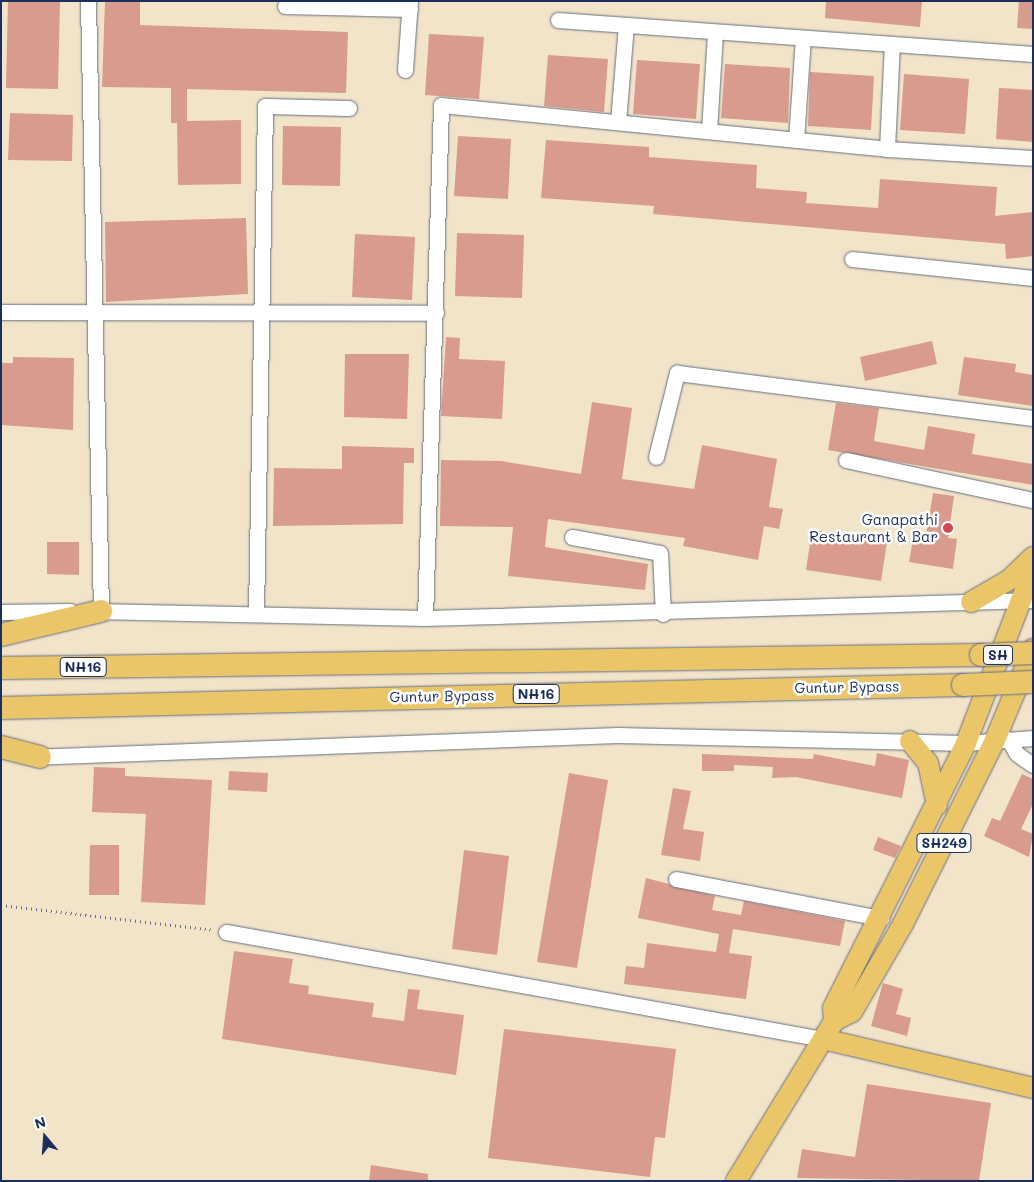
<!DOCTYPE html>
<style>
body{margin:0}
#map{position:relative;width:1034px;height:1182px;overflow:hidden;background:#f2e4c8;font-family:Mali,sans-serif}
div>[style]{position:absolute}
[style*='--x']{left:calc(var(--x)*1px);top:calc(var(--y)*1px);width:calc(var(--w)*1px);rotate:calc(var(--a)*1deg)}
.building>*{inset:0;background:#d89b8d}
.path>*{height:2.5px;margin-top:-1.25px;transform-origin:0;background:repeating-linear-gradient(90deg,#666e83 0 1px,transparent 0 5px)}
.roads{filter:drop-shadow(0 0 1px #666e83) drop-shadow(0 0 1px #666e83)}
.minor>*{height:15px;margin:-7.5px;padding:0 7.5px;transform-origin:7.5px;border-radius:7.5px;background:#fff}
.major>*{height:20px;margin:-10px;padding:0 10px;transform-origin:10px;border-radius:10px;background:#ebc669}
.highway>*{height:22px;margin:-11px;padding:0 11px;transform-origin:11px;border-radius:11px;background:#ebc669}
.bridges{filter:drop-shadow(0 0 1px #666e83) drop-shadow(0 0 1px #666e83)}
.highway-bridge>*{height:22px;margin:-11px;padding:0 11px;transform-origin:11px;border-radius:11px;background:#ebc669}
.dots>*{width:14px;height:14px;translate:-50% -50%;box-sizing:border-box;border:2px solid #fff;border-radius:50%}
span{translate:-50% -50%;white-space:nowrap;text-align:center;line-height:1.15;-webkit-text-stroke:5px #fff;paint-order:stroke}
.shield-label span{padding:1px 4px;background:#fff;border:1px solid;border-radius:4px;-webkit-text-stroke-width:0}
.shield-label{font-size:14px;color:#1b2f5e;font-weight:700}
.poi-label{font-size:15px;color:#1b2f5e}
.right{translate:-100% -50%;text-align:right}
.street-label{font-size:15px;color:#1b2f5e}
.frame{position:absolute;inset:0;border:2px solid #1b2f5e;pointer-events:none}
.north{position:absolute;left:20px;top:1112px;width:50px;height:50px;-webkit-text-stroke:4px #fff;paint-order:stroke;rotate:342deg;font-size:14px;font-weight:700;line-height:20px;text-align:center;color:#1b2f5e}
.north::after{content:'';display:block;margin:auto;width:18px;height:22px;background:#1b2f5e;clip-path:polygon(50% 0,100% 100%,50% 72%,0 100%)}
</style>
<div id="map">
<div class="building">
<i style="clip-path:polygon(8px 1px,60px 1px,58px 89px,6px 88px)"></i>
<i style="clip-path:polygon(105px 1px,140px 1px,140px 25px,348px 32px,346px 93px,187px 89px,187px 121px,241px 120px,241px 184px,178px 185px,177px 123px,171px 123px,171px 88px,102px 87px)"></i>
<i style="clip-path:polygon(826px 1px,922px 1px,920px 27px,825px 18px)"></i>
<i style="clip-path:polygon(1019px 1px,1033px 1px,1033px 29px,1017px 28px)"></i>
<i style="clip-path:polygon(429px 34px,484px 37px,479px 99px,425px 95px)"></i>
<i style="clip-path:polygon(548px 55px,608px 59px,604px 112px,544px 106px)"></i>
<i style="clip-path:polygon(637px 60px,700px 64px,696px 119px,633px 114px)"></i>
<i style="clip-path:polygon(725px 64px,790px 68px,788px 123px,721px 118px)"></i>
<i style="clip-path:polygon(810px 72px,874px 76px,871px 130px,808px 126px)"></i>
<i style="clip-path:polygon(904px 74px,969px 79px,965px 134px,900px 130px)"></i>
<i style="clip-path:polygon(999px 88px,1033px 90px,1033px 142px,996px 139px)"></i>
<i style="clip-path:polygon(10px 113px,73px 115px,72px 161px,8px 160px)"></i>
<i style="clip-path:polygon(283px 126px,341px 127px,340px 186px,282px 185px)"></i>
<i style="clip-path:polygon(458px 136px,511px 139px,508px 199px,454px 196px)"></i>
<i style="clip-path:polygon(546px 140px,649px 147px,649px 157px,757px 165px,756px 188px,807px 192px,806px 203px,878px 208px,880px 179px,997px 187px,995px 216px,1033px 212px,1033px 256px,1006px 259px,1005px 244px,653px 214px,654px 206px,541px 198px)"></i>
<i style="clip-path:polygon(246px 218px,248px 294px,106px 302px,105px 222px)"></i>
<i style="clip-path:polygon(457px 233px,524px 235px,522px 298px,455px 296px)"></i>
<i style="clip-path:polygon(355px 234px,415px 237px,412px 300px,352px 297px)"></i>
<i style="clip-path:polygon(446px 337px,460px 338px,459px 359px,505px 361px,502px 419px,441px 416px)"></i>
<i style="clip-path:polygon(932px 341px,937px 364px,865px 381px,860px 357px)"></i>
<i style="clip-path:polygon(345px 354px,409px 354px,407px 419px,344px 417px)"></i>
<i style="clip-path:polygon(13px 357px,74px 358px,73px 430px,1px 425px,1px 363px,13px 363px)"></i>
<i style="clip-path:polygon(964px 357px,1016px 364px,1015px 372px,1033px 375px,1033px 406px,958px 395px)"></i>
<i style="clip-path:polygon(592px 402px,632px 408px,622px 479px,694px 489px,702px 445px,777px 459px,769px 507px,783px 509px,779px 529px,764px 526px,758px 560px,683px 546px,685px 538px,548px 519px,545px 547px,648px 564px,645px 590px,508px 576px,513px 527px,440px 526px,441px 460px,501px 461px,581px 474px)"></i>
<i style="clip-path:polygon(836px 403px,879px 408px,874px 441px,924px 450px,928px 426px,975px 434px,972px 454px,1033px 464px,1033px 485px,828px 450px)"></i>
<i style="clip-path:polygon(342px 446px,414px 448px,414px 463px,404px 463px,403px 524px,273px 526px,274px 468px,342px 469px)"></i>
<i style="clip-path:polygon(933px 493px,954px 496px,948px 538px,957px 539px,953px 569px,909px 562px,914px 534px,926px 536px)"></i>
<i style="clip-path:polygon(812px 530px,887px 542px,881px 581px,806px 570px)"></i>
<i style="clip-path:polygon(47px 542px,79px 542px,79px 575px,47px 574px)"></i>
<i style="clip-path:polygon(877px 753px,909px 760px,902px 798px,796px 777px,772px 778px,773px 767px,734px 765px,734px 771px,702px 771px,702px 754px,813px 759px,814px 754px,875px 766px)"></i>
<i style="clip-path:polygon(94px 767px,125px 768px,125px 776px,212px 780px,205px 905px,141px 902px,146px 814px,92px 812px)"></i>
<i style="clip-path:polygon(229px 771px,268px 773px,267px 792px,228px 790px)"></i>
<i style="clip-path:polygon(569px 773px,608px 780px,577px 968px,537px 962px)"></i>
<i style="clip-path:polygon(1022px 774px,1033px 779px,1033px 804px,1021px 829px,1033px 834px,1029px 857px,984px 836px,992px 818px,1000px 821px)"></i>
<i style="clip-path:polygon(673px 788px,691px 791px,683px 829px,704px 832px,700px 861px,661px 855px)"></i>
<i style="clip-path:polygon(878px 837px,901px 846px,895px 858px,873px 850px)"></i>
<i style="clip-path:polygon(90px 845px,119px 845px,119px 895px,89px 895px)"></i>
<i style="clip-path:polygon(464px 850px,509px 856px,497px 955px,452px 949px)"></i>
<i style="clip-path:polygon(646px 878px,715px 896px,712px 910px,741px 915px,744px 901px,845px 921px,840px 946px,733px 929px,729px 953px,752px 956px,746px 999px,624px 984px,626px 966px,644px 968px,647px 943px,716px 952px,719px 934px,638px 918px)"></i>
<i style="clip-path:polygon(234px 951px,293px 959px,289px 983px,309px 986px,308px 994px,374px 1003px,372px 1017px,404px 1021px,408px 989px,420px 990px,417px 1009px,464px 1015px,456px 1075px,222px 1039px)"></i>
<i style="clip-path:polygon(883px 983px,903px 989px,896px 1014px,911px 1018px,907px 1036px,871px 1026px)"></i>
<i style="clip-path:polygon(504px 1029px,676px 1049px,665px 1138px,655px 1137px,650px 1177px,488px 1158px)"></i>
<i style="clip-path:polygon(867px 1084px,991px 1103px,979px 1181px,797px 1178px,802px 1149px,855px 1157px)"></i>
<i style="clip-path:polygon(371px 1165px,428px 1174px,428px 1181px,369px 1181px)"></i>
</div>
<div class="path">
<i style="--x:1;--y:905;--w:213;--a:6.7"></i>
</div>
<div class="roads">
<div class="minor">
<i style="--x:88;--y:1;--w:610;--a:88.78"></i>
<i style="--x:285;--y:6;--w:125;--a:1.4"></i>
<i style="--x:558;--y:20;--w:476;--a:4.1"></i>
<i style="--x:405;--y:70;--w:69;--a:-85.9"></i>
<i style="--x:618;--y:122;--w:97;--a:-85.3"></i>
<i style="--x:709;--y:131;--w:99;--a:-86.5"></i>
<i style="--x:796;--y:140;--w:102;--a:-86.1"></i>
<i style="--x:887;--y:149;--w:105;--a:-87.3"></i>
<i style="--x:852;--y:259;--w:182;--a:6"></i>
<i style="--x:1;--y:312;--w:435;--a:0.1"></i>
<i style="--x:656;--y:457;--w:87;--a:-76"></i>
<i style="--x:677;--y:373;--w:359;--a:7.2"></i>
<i style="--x:846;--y:460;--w:191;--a:12.1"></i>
<i style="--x:572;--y:537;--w:89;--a:10.3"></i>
<i style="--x:660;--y:553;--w:61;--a:87.2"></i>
<i style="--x:93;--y:611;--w:332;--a:1.2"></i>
<i style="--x:425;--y:618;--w:608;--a:-1.7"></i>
<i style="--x:1;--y:612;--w:69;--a:-0.8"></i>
<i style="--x:256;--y:613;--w:507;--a:-88.98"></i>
<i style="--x:265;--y:106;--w:84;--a:1.4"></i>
<i style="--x:425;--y:618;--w:513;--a:-88.21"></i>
<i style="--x:441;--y:105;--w:448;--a:5.6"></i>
<i style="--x:887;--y:149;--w:146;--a:3.5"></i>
<i style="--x:1008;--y:739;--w:17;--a:59"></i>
<i style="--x:1017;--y:754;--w:19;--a:35"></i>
<i style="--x:30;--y:757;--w:588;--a:-2.14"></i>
<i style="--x:618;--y:735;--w:348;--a:1.3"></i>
<i style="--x:966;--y:743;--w:67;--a:-4.3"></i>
<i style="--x:676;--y:879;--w:209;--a:10.8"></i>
<i style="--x:226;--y:932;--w:607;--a:10.16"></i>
</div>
<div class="major">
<i style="--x:971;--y:602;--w:44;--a:-30.1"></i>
<i style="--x:1009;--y:580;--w:33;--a:-44"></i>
<i style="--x:910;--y:741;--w:28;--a:51"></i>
<i style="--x:928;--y:763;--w:43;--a:77.9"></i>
<i style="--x:834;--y:1021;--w:20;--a:-27"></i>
<i style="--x:852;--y:1012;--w:102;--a:-59.9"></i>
<i style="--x:903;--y:924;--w:206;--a:-63.4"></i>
<i style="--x:995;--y:740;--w:99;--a:-67.3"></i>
<i style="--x:823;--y:1039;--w:216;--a:13.1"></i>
<i style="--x:736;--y:1181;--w:188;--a:-58.5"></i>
<i style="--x:834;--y:1021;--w:13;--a:-94"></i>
<i style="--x:833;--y:1008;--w:297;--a:-63.3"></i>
<i style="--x:966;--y:743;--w:186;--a:-68.9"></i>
</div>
<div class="highway">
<i style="--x:1;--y:635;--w:103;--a:-13.5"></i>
<i style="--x:1;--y:668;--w:980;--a:-0.76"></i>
<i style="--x:1;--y:708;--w:962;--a:-1.37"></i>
<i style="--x:1;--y:747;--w:40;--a:14.4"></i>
</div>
</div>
<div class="bridges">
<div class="highway-bridge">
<i style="--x:981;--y:655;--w:52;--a:-2.2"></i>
<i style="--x:963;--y:685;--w:70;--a:-2.5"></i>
</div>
</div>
<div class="dots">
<i style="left:948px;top:528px;background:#d1495b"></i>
</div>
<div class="shield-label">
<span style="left:998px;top:655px">SH</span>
<span style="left:83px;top:667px">NH16</span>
<span style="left:536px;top:694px">NH16</span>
<span style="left:944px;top:843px">SH249</span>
</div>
<div class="poi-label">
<span class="right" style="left:938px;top:528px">Ganapathi<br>Restaurant &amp; Bar</span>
</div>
<div class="street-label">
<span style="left:847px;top:687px;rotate:-1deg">Guntur Bypass</span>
<span style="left:442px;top:696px;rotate:-1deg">Guntur Bypass</span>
</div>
<div class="frame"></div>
<div class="north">N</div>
</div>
